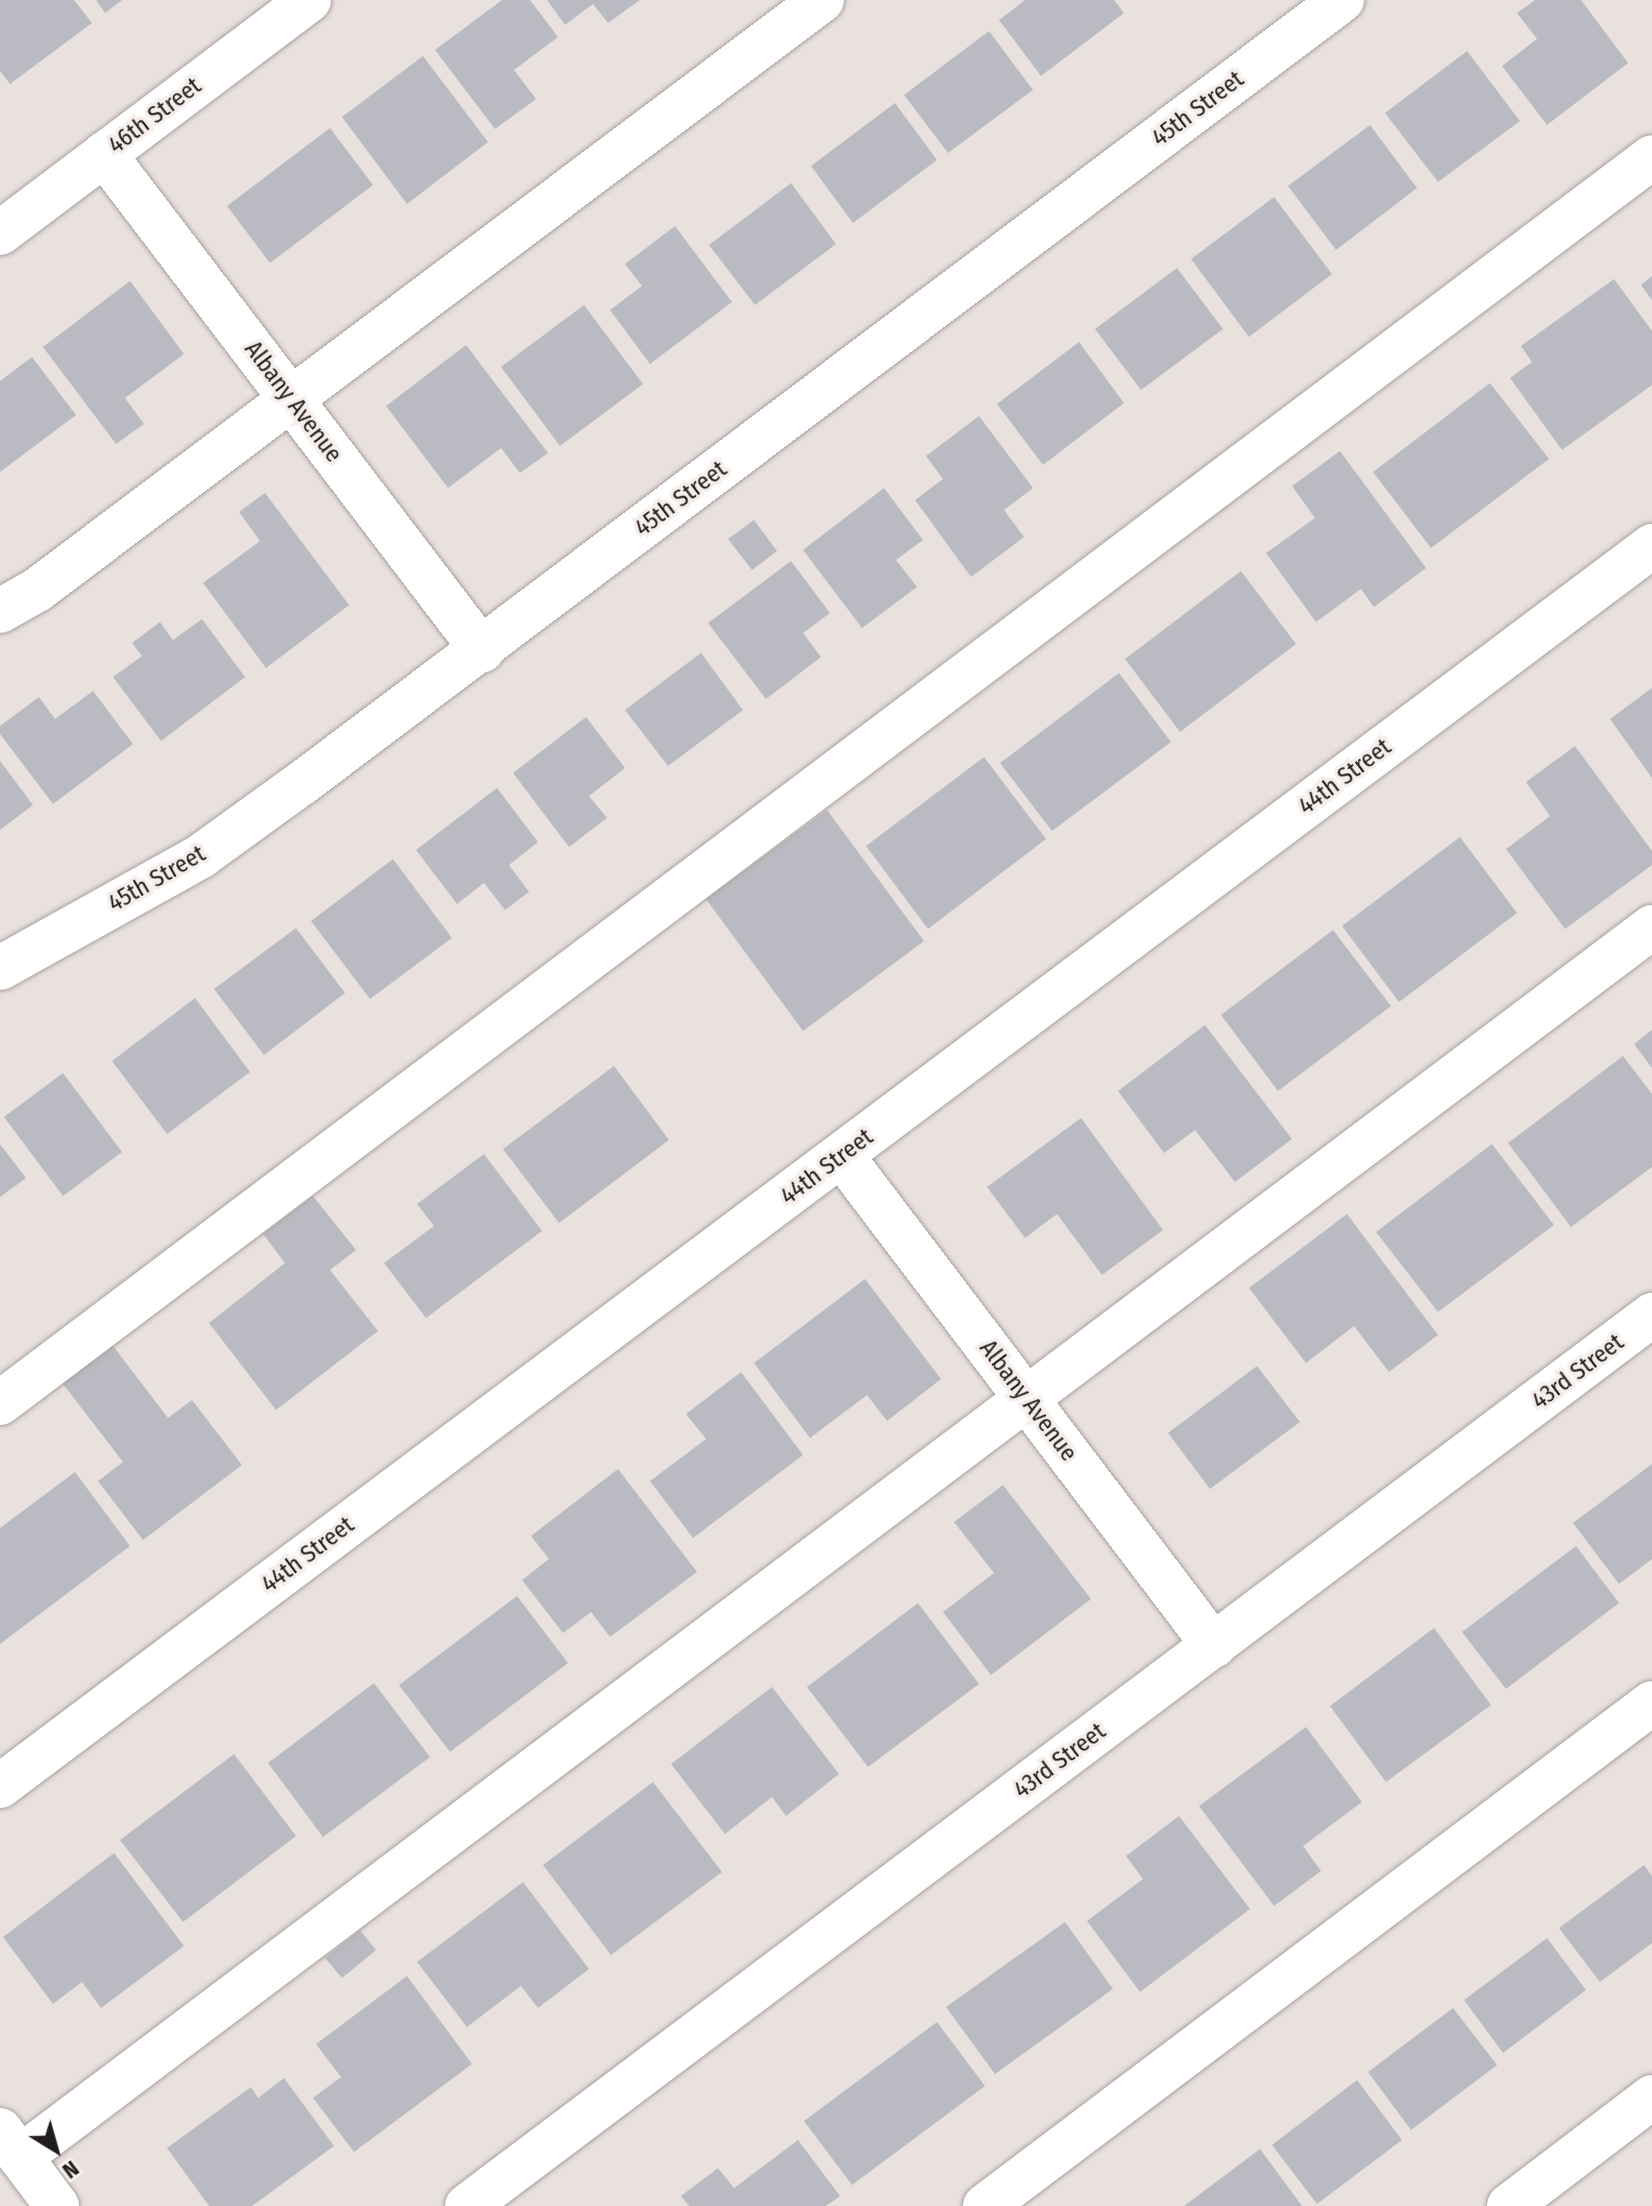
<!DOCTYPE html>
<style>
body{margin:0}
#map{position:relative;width:1652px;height:2206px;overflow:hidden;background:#e9e1dd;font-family:"Fira Sans Condensed",sans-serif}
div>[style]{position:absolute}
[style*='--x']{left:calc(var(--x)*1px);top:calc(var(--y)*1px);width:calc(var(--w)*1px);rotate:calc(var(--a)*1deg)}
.building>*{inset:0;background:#babbc2}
.roads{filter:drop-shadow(0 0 2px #a8a19e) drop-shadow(0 0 2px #a8a19e)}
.minor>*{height:44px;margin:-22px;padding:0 22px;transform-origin:22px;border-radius:22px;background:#fff}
.major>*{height:44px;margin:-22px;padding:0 22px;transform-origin:22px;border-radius:22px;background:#fff}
span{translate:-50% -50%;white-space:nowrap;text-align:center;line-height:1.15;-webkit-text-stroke:7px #f6eeea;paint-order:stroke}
.street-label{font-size:24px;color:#201d1c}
.north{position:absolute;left:16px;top:2110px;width:80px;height:80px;-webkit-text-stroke:6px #f6eeea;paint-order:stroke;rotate:143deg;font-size:22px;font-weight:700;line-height:32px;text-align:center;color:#201d1c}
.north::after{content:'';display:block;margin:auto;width:28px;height:36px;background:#201d1c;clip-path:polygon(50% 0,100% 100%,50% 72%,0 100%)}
</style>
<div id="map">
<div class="building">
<i style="clip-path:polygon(0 0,74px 0,92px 23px,10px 84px,0 71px)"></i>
<i style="clip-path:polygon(96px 0,122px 0,105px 13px)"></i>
<i style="clip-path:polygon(502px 0,530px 0,558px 37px,514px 70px,536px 99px,495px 129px,435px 50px)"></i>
<i style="clip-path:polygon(547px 0,640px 0,608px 23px,593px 4px,565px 25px)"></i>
<i style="clip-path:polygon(1025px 0,1114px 0,1124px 13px,1041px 76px,999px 20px)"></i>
<i style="clip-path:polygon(1535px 0,1581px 0,1628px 63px,1547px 125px,1502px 66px,1537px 39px,1517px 13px)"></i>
<i style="clip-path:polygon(989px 31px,1033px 90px,948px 153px,904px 95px)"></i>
<i style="clip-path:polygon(1467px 51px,1520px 121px,1438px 182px,1385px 113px)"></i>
<i style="clip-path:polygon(423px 56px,488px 142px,407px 204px,342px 117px)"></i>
<i style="clip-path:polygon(895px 103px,937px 160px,853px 223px,811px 166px)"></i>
<i style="clip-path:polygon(1370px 125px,1417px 188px,1336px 250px,1288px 186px)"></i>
<i style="clip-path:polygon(330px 128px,373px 185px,270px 263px,227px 206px)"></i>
<i style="clip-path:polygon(791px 183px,836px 244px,755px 305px,709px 245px)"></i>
<i style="clip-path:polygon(1274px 197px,1332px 274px,1249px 337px,1191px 259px)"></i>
<i style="clip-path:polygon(675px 226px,732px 302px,650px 364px,610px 310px,642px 286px,625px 264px)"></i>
<i style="clip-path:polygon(1177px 268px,1223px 329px,1141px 390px,1095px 329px)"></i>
<i style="clip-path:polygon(1652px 276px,1652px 300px,1641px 285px)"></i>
<i style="clip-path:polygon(1614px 279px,1652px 331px,1652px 385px,1562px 450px,1510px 378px,1532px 362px,1521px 346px)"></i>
<i style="clip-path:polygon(130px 281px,184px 354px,125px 398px,144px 424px,116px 444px,43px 347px)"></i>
<i style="clip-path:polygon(584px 305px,643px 384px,560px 446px,501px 367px)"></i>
<i style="clip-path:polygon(1079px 342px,1124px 403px,1043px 465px,997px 404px)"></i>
<i style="clip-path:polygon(466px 345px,548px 453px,520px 473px,501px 448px,448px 488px,386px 406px)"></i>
<i style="clip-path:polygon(32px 357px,76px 415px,0 472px,0 381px)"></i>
<i style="clip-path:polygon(1490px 383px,1549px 459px,1431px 548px,1373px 472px)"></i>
<i style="clip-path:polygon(979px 416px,1033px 488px,1004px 510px,1024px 537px,971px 577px,915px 500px,943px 479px,926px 456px)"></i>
<i style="clip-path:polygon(1340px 451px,1426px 568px,1374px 607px,1361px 589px,1316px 622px,1266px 553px,1315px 518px,1292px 486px)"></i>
<i style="clip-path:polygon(884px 488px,923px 540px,896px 560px,917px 587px,862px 628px,803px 550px)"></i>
<i style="clip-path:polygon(265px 493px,349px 605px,266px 668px,203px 583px,260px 541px,239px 512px)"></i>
<i style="clip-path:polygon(754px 520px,777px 551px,752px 570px,728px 539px)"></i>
<i style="clip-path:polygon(791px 561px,830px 613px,803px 633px,821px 657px,766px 699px,708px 623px)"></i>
<i style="clip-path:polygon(1241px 571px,1296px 644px,1180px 732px,1125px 659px)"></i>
<i style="clip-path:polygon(202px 619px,245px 677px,161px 741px,113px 677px,142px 656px,132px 643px,160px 622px,173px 640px)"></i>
<i style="clip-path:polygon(701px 653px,743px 710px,668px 766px,625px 710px)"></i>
<i style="clip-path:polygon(1119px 673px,1171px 742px,1052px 831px,1000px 763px)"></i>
<i style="clip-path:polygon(1652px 688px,1652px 778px,1610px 719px)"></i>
<i style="clip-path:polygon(93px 691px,133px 744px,53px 804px,0 734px,0 726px,39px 697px,55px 719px)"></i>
<i style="clip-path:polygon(586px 717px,625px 768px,589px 796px,607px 818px,569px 847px,513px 773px)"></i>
<i style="clip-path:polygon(1575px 746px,1652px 851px,1652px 865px,1565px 929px,1506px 849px,1550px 816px,1526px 782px)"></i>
<i style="clip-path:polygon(984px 757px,1046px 839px,928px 929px,866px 846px)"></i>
<i style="clip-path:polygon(0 761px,33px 805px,0 830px)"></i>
<i style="clip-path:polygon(497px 788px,538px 842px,509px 865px,529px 892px,505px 910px,484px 883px,457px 904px,416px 850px)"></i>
<i style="clip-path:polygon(827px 810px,924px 941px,803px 1031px,706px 899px)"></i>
<i style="clip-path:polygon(1460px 837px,1517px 913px,1399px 1002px,1342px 926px)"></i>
<i style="clip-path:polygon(393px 859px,452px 938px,370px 999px,311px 921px)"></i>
<i style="clip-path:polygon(296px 928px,345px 993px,264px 1055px,214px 989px)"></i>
<i style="clip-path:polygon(1333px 930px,1391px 1006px,1278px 1091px,1221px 1015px)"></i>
<i style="clip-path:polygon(195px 998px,250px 1072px,167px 1134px,112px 1061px)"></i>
<i style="clip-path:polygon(1205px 1025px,1292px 1139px,1235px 1182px,1195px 1130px,1164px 1153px,1118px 1091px)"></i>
<i style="clip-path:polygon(1652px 1030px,1652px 1068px,1634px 1044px)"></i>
<i style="clip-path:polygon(1623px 1056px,1652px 1094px,1652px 1167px,1571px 1227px,1508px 1143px)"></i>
<i style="clip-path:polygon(614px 1066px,669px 1140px,559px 1223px,503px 1149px)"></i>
<i style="clip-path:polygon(63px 1073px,122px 1152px,63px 1196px,4px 1117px)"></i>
<i style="clip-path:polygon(1081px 1118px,1163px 1230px,1102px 1275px,1057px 1214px,1025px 1238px,987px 1187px)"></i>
<i style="clip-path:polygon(0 1144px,26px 1178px,0 1197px)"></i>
<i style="clip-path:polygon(1492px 1144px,1554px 1225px,1438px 1312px,1376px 1232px)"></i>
<i style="clip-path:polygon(484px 1154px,542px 1231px,426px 1318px,384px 1263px,434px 1226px,417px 1204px)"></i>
<i style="clip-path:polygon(313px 1196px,356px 1250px,330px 1270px,378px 1331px,276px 1410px,209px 1323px,285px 1263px,263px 1234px)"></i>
<i style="clip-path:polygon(1347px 1214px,1438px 1335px,1389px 1372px,1354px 1326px,1306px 1363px,1249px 1288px)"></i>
<i style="clip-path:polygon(865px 1279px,941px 1379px,887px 1421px,867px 1395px,810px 1438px,754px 1363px)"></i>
<i style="clip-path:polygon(110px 1342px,168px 1418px,192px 1400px,242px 1465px,143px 1540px,98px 1481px,123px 1462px,60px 1380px)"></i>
<i style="clip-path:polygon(1257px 1366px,1300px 1422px,1210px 1489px,1168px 1433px)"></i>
<i style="clip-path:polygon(741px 1372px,803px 1455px,693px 1538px,650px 1481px,706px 1439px,686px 1414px)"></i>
<i style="clip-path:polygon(1652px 1464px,1652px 1559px,1619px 1584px,1573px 1523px)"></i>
<i style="clip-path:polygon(618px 1469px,697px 1572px,610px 1637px,591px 1612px,563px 1633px,522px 1580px,549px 1559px,531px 1536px)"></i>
<i style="clip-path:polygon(75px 1472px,130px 1546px,0 1644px,0 1528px)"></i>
<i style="clip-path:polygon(1003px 1485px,1091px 1599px,991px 1675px,943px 1612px,994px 1573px,954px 1522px)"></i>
<i style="clip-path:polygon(1576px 1546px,1619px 1603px,1506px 1689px,1462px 1632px)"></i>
<i style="clip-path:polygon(517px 1596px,568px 1663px,450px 1752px,399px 1685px)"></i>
<i style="clip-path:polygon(918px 1603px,979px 1684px,868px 1767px,807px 1687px)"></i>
<i style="clip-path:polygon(1434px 1628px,1491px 1705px,1386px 1782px,1330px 1706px)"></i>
<i style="clip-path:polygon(374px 1683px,430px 1757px,323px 1837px,268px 1763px)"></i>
<i style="clip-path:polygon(772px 1687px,839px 1774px,786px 1816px,772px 1797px,725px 1834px,671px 1764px)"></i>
<i style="clip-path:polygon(1306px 1727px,1362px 1802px,1303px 1846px,1321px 1871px,1274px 1906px,1199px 1806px)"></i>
<i style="clip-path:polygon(234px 1754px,296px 1836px,183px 1922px,120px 1840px)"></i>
<i style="clip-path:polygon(653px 1782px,722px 1872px,611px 1955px,543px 1865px)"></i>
<i style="clip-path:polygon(1179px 1816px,1250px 1909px,1140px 1992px,1087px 1921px,1143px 1879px,1126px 1856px)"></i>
<i style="clip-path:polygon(114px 1853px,184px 1946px,101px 2008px,82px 1982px,53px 2004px,3px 1937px)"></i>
<i style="clip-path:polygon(1644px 1865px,1652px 1876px,1652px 1943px,1600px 1982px,1559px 1928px)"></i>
<i style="clip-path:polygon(523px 1882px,589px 1969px,538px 2008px,521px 1986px,467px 2027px,417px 1962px)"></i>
<i style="clip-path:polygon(1065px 1922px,1113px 1989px,995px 2074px,946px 2007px)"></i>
<i style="clip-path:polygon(360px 1930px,376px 1950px,342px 1978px,325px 1958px)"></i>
<i style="clip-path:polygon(1547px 1938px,1586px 1990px,1503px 2053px,1464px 2000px)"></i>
<i style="clip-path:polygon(407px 1976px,472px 2064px,354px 2152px,313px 2098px,341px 2077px,316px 2044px)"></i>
<i style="clip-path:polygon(1453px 2008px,1497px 2065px,1411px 2130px,1368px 2072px)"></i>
<i style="clip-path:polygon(937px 2022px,985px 2086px,852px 2185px,804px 2121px)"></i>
<i style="clip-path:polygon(284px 2078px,334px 2146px,252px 2206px,209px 2206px,167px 2148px,251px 2087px,258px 2098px)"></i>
<i style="clip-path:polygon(1357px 2080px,1402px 2140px,1317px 2204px,1272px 2145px)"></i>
<i style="clip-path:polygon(798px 2140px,840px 2196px,826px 2206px,689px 2206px,681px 2196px,718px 2168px,734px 2188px)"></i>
<i style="clip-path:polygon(1260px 2149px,1302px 2206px,1184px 2206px)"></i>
</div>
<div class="roads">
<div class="minor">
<i style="--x:104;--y:154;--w:624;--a:52.69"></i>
<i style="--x:0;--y:233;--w:387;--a:-37"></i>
<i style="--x:0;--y:611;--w:43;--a:-29.6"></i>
<i style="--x:37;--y:590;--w:982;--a:-36.93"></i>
<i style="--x:0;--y:968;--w:230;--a:-29.1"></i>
<i style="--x:201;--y:856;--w:125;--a:-35.9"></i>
<i style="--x:302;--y:783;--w:1302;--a:-36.98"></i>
<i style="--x:842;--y:1156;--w:615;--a:52.79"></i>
<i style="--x:0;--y:1403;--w:2069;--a:-37.02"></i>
<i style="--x:0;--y:1786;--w:2066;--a:-36.89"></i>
<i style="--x:20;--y:2157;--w:2044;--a:-37"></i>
<i style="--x:467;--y:2206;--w:1483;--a:-36.94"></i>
<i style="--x:985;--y:2206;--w:835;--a:-37.02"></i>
<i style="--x:1509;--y:2206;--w:180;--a:-37.3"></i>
</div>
<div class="major">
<i style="--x:0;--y:2130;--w:95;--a:53.1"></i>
</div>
</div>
<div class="street-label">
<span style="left:1198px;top:109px;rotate:-37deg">45th Street</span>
<span style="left:155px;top:116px;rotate:-37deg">46th Street</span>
<span style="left:293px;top:402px;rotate:53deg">Albany Avenue</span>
<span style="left:681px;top:499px;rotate:-37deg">45th Street</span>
<span style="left:1345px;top:777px;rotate:-37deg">44th Street</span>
<span style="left:157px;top:879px;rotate:-30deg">45th Street</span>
<span style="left:827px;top:1167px;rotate:-37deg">44th Street</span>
<span style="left:1578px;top:1372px;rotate:-37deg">43rd Street</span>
<span style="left:1028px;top:1401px;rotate:53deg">Albany Avenue</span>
<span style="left:308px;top:1555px;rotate:-37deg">44th Street</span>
<span style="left:1060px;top:1761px;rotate:-37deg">43rd Street</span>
</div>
<div class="north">N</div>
</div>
